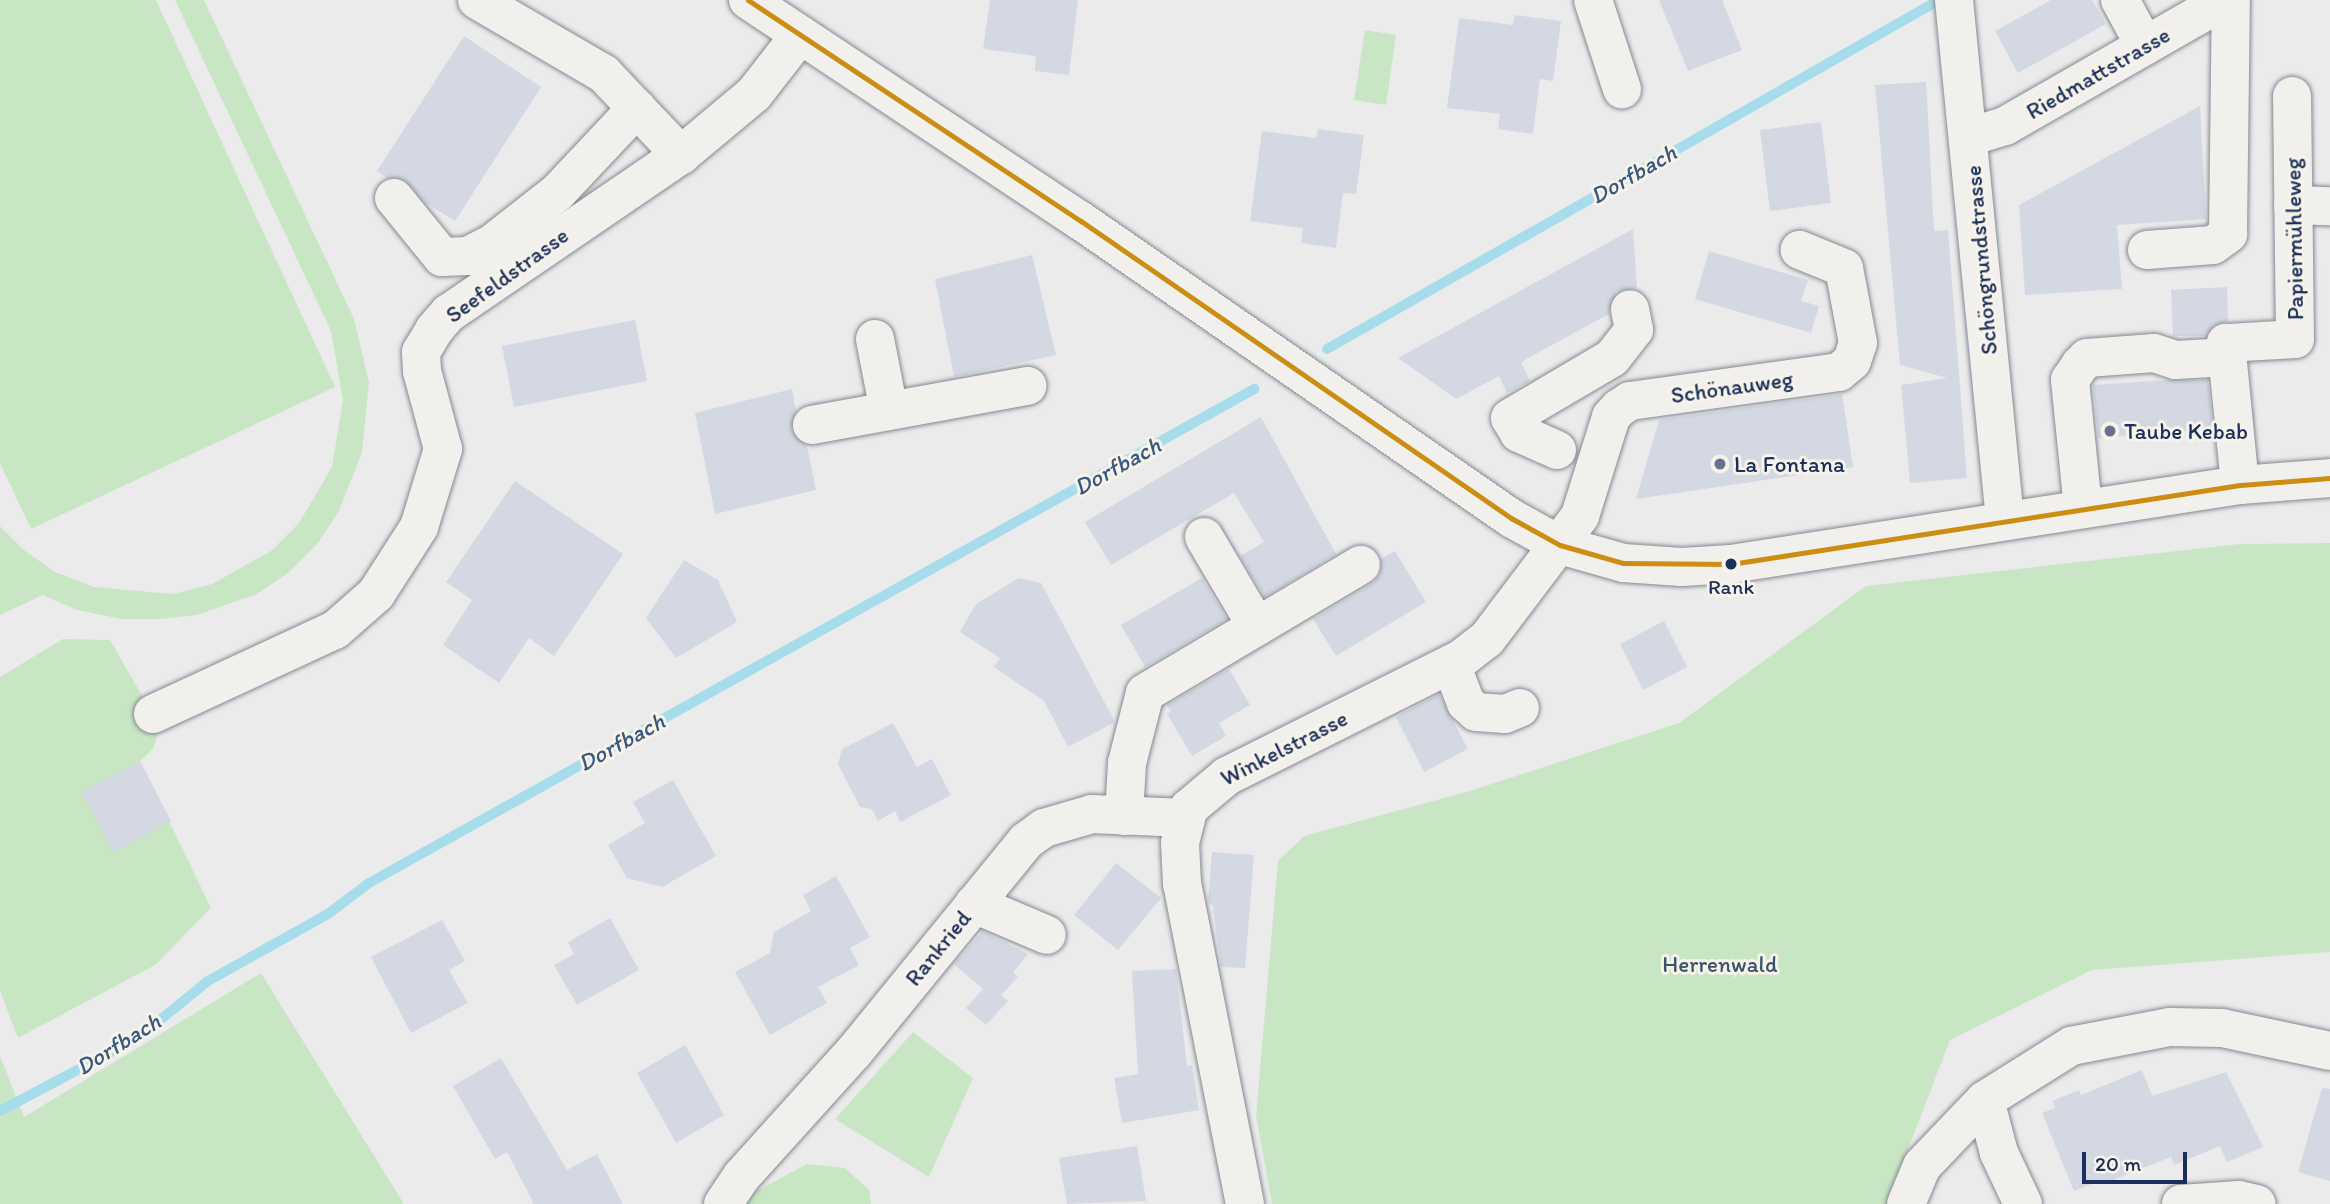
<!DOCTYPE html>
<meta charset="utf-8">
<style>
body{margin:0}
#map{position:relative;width:2330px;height:1204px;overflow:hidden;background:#ebebec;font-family:Itim,sans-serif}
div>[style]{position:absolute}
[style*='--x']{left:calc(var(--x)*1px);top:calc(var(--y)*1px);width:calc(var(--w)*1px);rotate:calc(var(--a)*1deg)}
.green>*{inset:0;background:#c8e6c4}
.stream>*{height:10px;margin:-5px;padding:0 5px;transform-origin:5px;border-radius:5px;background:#a7dceb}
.building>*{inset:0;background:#d4d8e3}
.roads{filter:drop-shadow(0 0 2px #858992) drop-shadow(0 0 2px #858992)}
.minor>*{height:38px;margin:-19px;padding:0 19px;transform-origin:19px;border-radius:19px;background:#f1f0ed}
.major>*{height:38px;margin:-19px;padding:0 19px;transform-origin:19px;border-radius:19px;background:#f1f0ed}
.bus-1>*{height:5px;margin:-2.5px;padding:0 2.5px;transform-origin:2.5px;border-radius:2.5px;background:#cb8e13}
.dots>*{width:19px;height:19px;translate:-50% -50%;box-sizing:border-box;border:4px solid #f7f3e8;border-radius:50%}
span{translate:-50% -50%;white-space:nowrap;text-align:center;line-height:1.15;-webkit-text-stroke:6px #f7f3e8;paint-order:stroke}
.bus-label{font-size:21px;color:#1b2f5e}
.street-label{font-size:23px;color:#1b2f5e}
.poi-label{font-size:23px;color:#1b2f5e}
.left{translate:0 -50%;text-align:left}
.park-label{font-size:23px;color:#38536c}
.water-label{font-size:24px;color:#375881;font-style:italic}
.scale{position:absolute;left:2082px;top:1152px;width:105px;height:32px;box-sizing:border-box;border:4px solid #1b2f5e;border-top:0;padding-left:9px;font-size:21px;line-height:24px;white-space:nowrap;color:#1b2f5e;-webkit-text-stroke:5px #f7f3e8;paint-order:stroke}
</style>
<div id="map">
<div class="green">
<i style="clip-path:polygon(0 0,156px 0,335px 387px,31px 529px,0 463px)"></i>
<i style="clip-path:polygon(175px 0,204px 0,354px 319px,369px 382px,362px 452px,339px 511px,318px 543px,288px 573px,257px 594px,197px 615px,160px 619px,122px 619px,77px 610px,43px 595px,0 615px,0 526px,25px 551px,55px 572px,94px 587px,173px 594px,212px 584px,271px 551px,299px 523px,332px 467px,343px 400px,331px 331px)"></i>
<i style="clip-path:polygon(1365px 30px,1396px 35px,1386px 105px,1354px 100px)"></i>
<i style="clip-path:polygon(2330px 543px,2330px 952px,2092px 970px,1950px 1040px,1887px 1204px,1272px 1204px,1256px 1116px,1278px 861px,1304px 836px,1470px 791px,1679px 723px,1866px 586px,2240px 544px)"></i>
<i style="clip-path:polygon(63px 639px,110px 640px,160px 727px,153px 749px,140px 761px,211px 908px,155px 965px,18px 1038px,0 991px,0 677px)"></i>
<i style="clip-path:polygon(261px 973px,404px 1204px,0 1204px,0 1056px,24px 1117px)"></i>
<i style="clip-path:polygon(913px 1032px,973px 1078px,929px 1177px,835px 1119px)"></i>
<i style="clip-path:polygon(807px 1164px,845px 1168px,869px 1190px,871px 1204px,743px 1204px,751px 1194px)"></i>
</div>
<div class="stream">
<i style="--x:1327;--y:349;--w:705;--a:-29.69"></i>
<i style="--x:0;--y:1111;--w:156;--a:-27.9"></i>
<i style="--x:138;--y:1038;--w:90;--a:-39.2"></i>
<i style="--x:208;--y:981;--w:137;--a:-29.2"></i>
<i style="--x:328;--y:914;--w:51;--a:-37.1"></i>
<i style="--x:369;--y:883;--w:1014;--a:-29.17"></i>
</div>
<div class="building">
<i style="clip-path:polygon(990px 0,1078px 0,1069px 75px,1035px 71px,1036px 56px,983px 49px)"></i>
<i style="clip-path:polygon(1659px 0,1722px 0,1742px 50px,1688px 71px)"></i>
<i style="clip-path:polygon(2051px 0,2092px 0,2106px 24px,2018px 73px,1995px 31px)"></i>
<i style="clip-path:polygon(1515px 15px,1561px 21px,1553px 81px,1540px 79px,1533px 134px,1498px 129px,1500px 114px,1447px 108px,1459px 18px,1513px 25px)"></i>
<i style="clip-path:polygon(464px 36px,541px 87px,455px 221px,426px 203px,402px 178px,387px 178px,377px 171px)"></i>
<i style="clip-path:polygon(1926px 82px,1934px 231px,1948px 230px,1967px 478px,1910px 483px,1901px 385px,1947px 378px,1900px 365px,1875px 85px)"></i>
<i style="clip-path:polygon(2200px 106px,2206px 219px,2117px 225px,2122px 289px,2025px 295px,2019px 205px)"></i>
<i style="clip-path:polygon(1821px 122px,1831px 203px,1770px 211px,1760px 130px)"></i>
<i style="clip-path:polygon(1318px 129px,1364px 135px,1356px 194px,1343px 193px,1336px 248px,1301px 243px,1303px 228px,1250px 221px,1262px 131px,1316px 138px)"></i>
<i style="clip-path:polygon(1633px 229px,1637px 288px,1616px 292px,1609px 314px,1521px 362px,1530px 381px,1507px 393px,1499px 376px,1456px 399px,1398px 358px)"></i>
<i style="clip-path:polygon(1709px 251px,1808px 280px,1801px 301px,1819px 306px,1811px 333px,1695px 299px)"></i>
<i style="clip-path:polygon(1032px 255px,1056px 355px,954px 377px,935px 279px)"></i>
<i style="clip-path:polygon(2227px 287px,2228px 321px,2214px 325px,2206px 336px,2173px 336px,2171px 290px)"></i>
<i style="clip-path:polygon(635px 320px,647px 381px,514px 407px,502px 346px)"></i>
<i style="clip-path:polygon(2166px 380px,2208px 380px,2213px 429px,2098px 438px,2093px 385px)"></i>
<i style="clip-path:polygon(792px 389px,796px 411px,791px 430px,807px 446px,816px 490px,715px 514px,695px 413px)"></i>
<i style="clip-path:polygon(1842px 394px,1853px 467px,1636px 499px,1659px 420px)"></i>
<i style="clip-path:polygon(1261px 417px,1336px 554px,1265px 597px,1240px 556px,1264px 542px,1234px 493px,1111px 565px,1085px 522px)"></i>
<i style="clip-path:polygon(515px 481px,623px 554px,554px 656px,529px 638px,499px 683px,443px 645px,472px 600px,446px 582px)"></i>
<i style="clip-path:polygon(1395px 551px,1426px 602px,1336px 656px,1313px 619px,1373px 583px,1380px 575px,1381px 559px)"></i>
<i style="clip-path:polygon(684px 560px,718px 580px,737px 622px,676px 658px,646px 618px)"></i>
<i style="clip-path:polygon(1019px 578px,1041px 583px,1115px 722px,1068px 747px,1044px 701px,994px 667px,1000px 658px,960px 632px,976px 604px)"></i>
<i style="clip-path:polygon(1202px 578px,1227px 619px,1145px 667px,1121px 625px)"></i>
<i style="clip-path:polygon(1664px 621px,1687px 667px,1643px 690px,1620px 644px)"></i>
<i style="clip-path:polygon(1229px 669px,1250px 705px,1219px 723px,1226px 736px,1192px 756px,1167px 714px,1171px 711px,1167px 705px)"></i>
<i style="clip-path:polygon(1439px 694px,1468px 749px,1424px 772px,1396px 717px)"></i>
<i style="clip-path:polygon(893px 723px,917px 767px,932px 759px,951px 795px,900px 822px,895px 811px,878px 821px,872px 809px,860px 807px,838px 764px,842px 749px)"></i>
<i style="clip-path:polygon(140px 761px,171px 821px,113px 852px,82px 792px)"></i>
<i style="clip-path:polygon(673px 780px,716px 856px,662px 887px,627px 878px,608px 845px,645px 823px,633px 802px)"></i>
<i style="clip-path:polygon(1212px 852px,1254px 855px,1245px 968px,1221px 967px,1213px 906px,1208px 902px)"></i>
<i style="clip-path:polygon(1116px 863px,1161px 898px,1118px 950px,1074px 915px)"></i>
<i style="clip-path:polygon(836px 876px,870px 937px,850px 948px,859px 965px,818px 987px,827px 1003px,770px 1035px,735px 972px,770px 953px,774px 932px,811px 911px,803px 895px)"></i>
<i style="clip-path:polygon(610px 918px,639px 970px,577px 1005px,554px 965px,574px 954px,568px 942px)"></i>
<i style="clip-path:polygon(442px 920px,465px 961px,449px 970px,468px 1003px,411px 1033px,371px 957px)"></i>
<i style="clip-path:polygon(983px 931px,1028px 954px,1013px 972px,1018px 977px,1001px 995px,1008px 1001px,986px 1025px,966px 1008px,983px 989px,954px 964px)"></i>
<i style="clip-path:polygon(1176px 969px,1187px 1066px,1192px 1065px,1199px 1110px,1122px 1123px,1114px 1078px,1138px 1074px,1132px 971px)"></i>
<i style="clip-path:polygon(685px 1045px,724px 1115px,676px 1143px,637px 1073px)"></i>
<i style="clip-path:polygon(501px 1058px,567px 1170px,597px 1154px,623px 1204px,534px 1204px,507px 1152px,495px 1159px,453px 1086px)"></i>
<i style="clip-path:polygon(2142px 1070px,2152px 1096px,2226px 1072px,2263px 1147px,2227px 1162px,2220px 1146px,2174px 1165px,2171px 1157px,2103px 1184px,2101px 1180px,2074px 1191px,2042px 1113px,2055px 1108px,2052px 1101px,2079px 1090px,2081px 1095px)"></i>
<i style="clip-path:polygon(2322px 1088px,2330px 1089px,2330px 1181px,2298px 1172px)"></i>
<i style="clip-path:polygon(1137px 1146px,1146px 1201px,1067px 1204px,1059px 1158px)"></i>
</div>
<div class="roads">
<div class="minor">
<i style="--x:477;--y:0;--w:147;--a:30.2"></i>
<i style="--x:604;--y:74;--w:112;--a:46.5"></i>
<i style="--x:1593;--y:0;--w:94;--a:72"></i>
<i style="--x:1954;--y:0;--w:522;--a:84.4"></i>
<i style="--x:2120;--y:0;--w:52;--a:61.5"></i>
<i style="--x:1969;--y:137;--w:38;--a:-17"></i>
<i style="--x:2005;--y:126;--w:254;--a:-29.8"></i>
<i style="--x:394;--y:198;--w:76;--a:50.9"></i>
<i style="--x:442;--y:257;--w:26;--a:-2"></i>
<i style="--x:468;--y:256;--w:28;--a:-27"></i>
<i style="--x:493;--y:243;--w:83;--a:-38.1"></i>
<i style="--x:558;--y:192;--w:115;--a:-46.8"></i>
<i style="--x:2293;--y:205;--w:37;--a:2"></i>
<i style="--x:2147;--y:250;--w:66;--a:-4.3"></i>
<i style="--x:2213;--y:245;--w:19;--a:-36"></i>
<i style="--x:2228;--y:234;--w:234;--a:-89.3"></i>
<i style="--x:875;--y:339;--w:73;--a:79"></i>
<i style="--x:812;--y:425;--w:219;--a:-10.3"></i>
<i style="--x:1557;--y:450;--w:42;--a:-155.9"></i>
<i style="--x:1519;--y:433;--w:17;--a:-121"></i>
<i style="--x:1510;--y:418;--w:118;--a:-30.5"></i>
<i style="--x:1612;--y:358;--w:36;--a:-52"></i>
<i style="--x:1634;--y:330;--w:21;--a:-101"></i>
<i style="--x:2240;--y:485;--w:143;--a:-95.6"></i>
<i style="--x:2226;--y:343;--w:69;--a:-3.3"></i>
<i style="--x:2295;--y:339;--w:243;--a:-90.7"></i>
<i style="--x:2083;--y:508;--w:129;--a:-95.8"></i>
<i style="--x:2070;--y:380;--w:18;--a:-56"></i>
<i style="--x:2080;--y:365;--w:10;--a:-45"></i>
<i style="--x:2087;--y:358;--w:67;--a:-4.3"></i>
<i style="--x:2154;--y:353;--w:23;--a:18"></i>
<i style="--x:2176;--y:360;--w:52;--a:-3.3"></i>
<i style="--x:1204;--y:537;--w:104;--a:59.5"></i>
<i style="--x:1451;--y:664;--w:42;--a:69"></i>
<i style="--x:1466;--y:703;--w:13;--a:42"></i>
<i style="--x:1476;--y:712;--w:29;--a:4"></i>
<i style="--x:1505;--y:714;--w:16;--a:-22"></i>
<i style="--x:153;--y:714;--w:200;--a:-24.8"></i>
<i style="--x:335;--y:630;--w:55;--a:-41.3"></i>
<i style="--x:376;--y:594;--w:80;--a:-57.3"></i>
<i style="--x:419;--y:527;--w:82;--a:-72.9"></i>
<i style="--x:443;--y:449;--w:81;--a:-105.1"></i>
<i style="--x:422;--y:371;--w:19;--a:-93"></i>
<i style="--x:421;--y:352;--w:26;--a:-59"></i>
<i style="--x:434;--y:330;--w:23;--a:-49"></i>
<i style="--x:449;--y:313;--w:281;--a:-34.3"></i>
<i style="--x:681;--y:155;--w:95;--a:-39.9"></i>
<i style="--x:754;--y:94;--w:75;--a:-52.1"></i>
<i style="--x:1124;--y:816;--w:53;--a:-86.8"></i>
<i style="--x:1127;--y:763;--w:72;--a:-75.6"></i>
<i style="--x:1145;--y:693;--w:251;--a:-30.7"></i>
<i style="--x:974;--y:904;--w:79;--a:23"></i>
<i style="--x:1985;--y:1100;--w:55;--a:75.2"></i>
<i style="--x:1999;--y:1153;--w:56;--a:64.8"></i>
<i style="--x:723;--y:1204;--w:32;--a:-56"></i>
<i style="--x:741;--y:1177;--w:169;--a:-47.9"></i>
<i style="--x:854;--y:1052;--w:272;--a:-50.8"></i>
<i style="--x:1026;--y:841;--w:22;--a:-36"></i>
<i style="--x:1044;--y:828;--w:50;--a:-16.3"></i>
<i style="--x:1092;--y:814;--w:92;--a:2.5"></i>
<i style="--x:1245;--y:1204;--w:326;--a:-101.1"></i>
<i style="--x:1182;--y:884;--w:41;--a:-92.8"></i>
<i style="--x:1180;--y:843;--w:36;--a:-76"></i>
<i style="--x:1189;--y:808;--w:50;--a:-40.1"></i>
<i style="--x:1227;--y:776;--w:262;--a:-26.6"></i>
<i style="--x:1461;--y:659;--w:33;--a:-38"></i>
<i style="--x:1487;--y:639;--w:154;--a:-52.9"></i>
<i style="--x:1580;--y:516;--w:104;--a:-72.6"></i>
<i style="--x:1611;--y:417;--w:12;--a:-48"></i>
<i style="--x:1619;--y:408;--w:13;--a:-32"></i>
<i style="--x:1630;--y:401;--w:211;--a:-7.9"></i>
<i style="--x:1839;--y:372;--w:17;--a:-40"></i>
<i style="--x:1852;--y:361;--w:19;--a:-72"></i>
<i style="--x:1858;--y:343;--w:76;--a:-100.6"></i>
<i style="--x:1844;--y:268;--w:48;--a:-157.8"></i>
<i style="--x:1906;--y:1204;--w:41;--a:-67.2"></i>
<i style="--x:1922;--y:1166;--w:91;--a:-46.3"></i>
<i style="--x:1985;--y:1100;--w:102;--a:-32.1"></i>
<i style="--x:2071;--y:1046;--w:101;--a:-10.9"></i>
<i style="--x:2170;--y:1027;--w:52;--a:1.1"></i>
<i style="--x:2222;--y:1028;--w:110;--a:12"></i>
<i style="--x:2181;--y:1204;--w:58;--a:-3.9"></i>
<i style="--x:2239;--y:1200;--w:18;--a:13"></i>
</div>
<div class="major">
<i style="--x:748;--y:0;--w:400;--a:33.6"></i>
<i style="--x:1081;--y:221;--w:523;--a:34.63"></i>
<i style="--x:1511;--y:518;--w:56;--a:28.9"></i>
<i style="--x:1560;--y:545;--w:66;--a:15.9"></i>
<i style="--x:1623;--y:563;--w:59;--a:3.9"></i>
<i style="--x:1682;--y:567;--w:49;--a:-3.5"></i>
<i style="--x:1731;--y:564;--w:515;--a:-8.82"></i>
<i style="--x:2240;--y:485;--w:90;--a:-4.4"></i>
</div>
</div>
<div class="bus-1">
<i style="--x:748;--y:0;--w:400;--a:33.6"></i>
<i style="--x:1081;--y:221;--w:523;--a:34.63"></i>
<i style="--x:1511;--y:518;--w:56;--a:28.9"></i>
<i style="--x:1560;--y:545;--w:66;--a:15.9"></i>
<i style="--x:1623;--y:563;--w:108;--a:0.5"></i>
<i style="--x:1731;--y:564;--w:515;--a:-8.82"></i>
<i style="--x:2240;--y:485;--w:90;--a:-4.4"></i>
</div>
<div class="dots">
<i style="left:2110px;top:431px;background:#647190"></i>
<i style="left:1720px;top:464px;background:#647190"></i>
<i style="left:1731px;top:564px;background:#1b2f5e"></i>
</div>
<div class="bus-label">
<span style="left:1731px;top:587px">Rank</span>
</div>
<div class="street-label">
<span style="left:2098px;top:73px;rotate:-30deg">Riedmattstrasse</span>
<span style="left:2294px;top:239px;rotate:-91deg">Papiermühleweg</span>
<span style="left:1981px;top:260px;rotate:-95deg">Schöngrundstrasse</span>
<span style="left:507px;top:275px;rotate:-36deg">Seefeldstrasse</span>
<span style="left:1732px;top:387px;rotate:-8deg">Schönauweg</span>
<span style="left:1284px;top:748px;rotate:-27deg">Winkelstrasse</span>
<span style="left:938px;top:948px;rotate:-51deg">Rankried</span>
</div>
<div class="poi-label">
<span class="left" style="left:2124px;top:431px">Taube Kebab</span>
<span class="left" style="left:1734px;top:464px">La Fontana</span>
</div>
<div class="park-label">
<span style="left:1720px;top:964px">Herrenwald</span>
</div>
<div class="water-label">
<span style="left:1633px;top:174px;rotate:-30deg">Dorfbach</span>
<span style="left:1117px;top:466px;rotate:-29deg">Dorfbach</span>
<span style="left:621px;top:742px;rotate:-29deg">Dorfbach</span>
<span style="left:118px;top:1044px;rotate:-32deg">Dorfbach</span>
</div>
<div class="scale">20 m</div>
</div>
